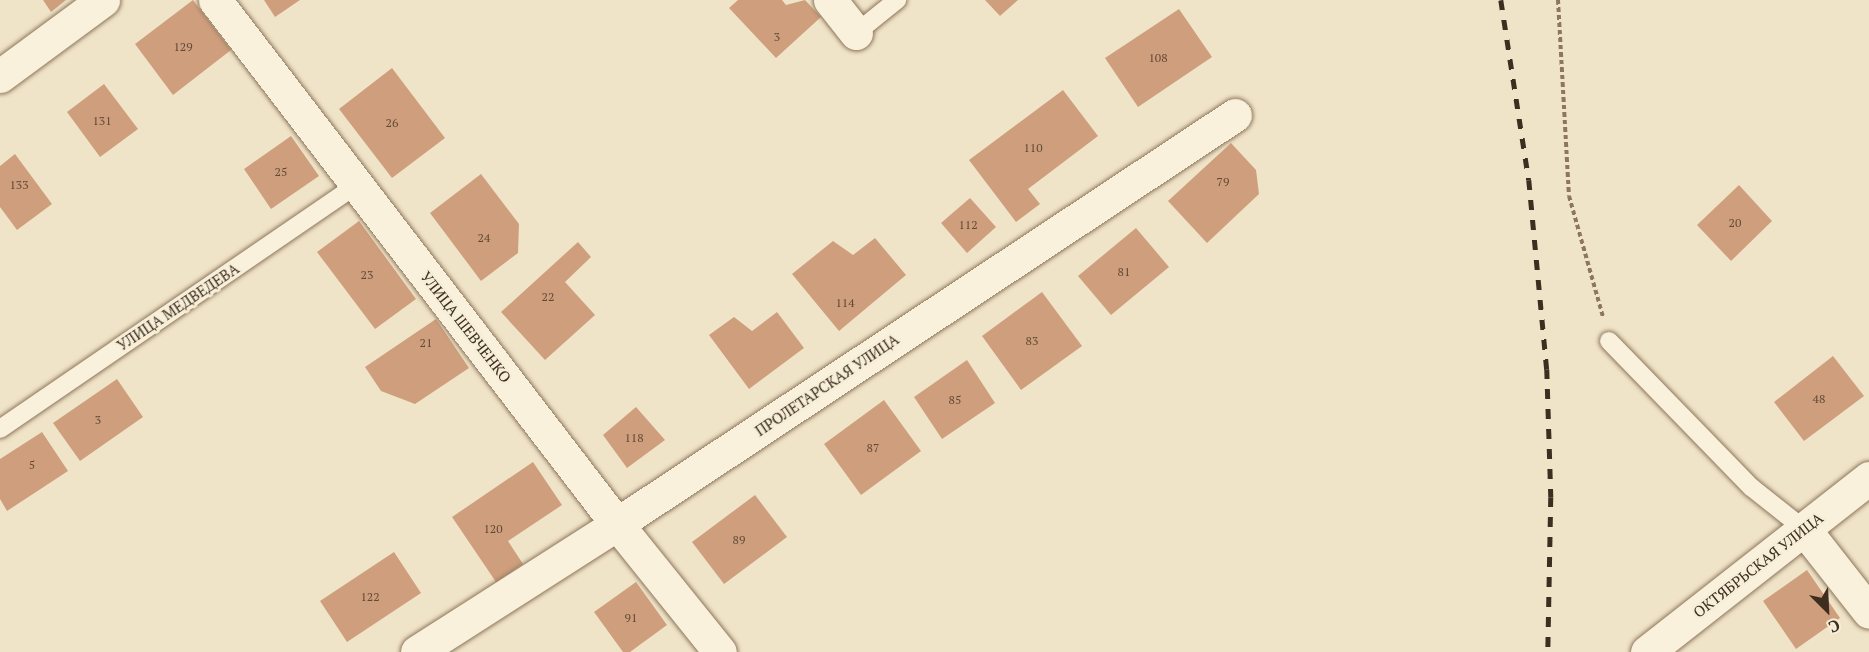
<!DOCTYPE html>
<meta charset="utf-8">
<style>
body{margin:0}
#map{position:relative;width:1869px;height:652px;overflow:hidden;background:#f0e4c8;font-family:"PT Serif",serif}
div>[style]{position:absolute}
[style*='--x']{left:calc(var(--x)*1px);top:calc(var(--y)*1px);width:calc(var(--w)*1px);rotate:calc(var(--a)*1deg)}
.building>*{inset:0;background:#cf9f7d}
.path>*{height:4px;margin-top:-2px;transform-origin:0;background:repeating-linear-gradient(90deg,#8d765c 0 4.5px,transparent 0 7.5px)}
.roads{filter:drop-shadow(0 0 2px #8d765c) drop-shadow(0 0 2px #8d765c)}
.lane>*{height:18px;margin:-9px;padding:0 9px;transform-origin:9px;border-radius:9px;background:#faf1dc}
.street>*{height:33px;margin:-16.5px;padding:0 16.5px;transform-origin:16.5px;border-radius:16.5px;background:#faf1dc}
.secondary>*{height:33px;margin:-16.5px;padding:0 16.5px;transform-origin:16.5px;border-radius:16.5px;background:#faf1dc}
.rail>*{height:4.5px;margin-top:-2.25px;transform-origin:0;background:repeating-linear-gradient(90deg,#3d2e20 0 10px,transparent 0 20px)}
span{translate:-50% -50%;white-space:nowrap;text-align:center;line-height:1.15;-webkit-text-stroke:5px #f7eed8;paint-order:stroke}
.number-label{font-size:12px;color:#624a37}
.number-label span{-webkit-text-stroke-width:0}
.street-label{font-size:15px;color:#3d2e20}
.north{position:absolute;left:1797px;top:580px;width:60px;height:60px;-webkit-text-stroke:4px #f7eed8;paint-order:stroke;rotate:156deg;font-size:16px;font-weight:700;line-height:24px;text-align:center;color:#3d2e20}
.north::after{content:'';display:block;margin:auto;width:21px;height:27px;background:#3d2e20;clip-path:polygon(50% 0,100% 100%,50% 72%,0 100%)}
</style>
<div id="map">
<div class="building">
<i style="clip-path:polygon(43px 0,66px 0,51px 12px)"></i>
<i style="clip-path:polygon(193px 0,231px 50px,173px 95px,135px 44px)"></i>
<i style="clip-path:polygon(264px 0,300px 0,275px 17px)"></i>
<i style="clip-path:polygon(738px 0,782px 0,786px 5px,805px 0,821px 17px,776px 58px,729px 8px)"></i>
<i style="clip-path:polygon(985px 0,1018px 0,1000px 16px)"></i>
<i style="clip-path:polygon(1179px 9px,1212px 57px,1138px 107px,1105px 58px)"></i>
<i style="clip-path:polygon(392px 68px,445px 138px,392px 178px,339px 109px)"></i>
<i style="clip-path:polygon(104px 84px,138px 129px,100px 157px,67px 112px)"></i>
<i style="clip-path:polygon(1063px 90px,1098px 136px,1028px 189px,1040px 204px,1016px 222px,969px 160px)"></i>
<i style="clip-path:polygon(291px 136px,319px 176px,271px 209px,244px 169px)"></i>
<i style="clip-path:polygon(1231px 143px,1256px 170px,1259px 194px,1207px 243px,1168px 201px)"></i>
<i style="clip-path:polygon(15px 154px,52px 204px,17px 230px,0 207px,0 166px)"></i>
<i style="clip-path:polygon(481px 174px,519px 224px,518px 253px,481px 281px,430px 213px)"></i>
<i style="clip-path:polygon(1739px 185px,1772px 221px,1731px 261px,1697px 225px)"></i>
<i style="clip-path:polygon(970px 198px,996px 227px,967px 253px,941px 223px)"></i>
<i style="clip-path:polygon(359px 221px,416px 299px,375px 329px,317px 252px)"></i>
<i style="clip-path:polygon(1136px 228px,1169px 267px,1111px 315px,1078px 276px)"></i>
<i style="clip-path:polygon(875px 238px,906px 275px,839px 331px,792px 274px,833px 241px,853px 255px)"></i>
<i style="clip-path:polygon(578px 242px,591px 257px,565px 282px,595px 315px,545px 360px,501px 312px)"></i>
<i style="clip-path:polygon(1042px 292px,1082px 346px,1021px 390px,982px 336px)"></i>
<i style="clip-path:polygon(777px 312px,804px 348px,749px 389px,709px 335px,734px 317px,752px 331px)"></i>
<i style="clip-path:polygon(436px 319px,469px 368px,415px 404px,381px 391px,365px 367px)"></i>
<i style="clip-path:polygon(1833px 356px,1864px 396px,1804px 441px,1774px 402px)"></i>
<i style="clip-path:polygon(967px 360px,995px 403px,942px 439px,914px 397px)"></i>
<i style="clip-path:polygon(117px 379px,143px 417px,80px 461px,53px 423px)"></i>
<i style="clip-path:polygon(884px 400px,921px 451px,861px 495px,824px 444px)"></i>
<i style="clip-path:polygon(636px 407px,665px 440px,627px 468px,603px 435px)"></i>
<i style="clip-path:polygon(42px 432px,68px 471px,7px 511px,0 499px,0 459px)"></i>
<i style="clip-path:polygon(533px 462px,562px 505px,508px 541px,523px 564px,496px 582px,452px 517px)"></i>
<i style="clip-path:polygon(755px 495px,787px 537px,724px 584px,692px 542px)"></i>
<i style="clip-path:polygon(394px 552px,421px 593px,347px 642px,320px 601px)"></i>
<i style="clip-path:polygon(1807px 570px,1840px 618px,1796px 649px,1763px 601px)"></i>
<i style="clip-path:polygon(636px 582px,667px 625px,630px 652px,623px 652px,594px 612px)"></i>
</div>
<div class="path">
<i style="--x:1558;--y:0;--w:196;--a:86.8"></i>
<i style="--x:1569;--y:196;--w:126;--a:74.3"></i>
</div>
<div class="roads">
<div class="lane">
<i style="--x:856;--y:33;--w:53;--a:-38.8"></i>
<i style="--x:1609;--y:341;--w:204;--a:45.8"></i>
<i style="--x:1751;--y:487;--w:68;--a:38.4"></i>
<i style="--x:0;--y:429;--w:432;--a:-34.4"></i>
</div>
<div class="street">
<i style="--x:215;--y:0;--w:660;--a:52.51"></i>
<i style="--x:617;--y:524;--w:164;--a:51.2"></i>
<i style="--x:830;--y:0;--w:42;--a:51.8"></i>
<i style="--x:0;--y:76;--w:128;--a:-36.4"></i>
<i style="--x:1804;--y:529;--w:105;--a:51.9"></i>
<i style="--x:417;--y:652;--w:237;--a:-32.6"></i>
<i style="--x:617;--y:524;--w:741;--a:-33.5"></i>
</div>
<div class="secondary">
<i style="--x:1647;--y:652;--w:282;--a:-38.1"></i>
</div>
</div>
<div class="rail">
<i style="--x:1501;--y:0;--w:182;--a:81.2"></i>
<i style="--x:1529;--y:180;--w:190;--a:84.6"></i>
<i style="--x:1547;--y:369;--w:128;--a:88.2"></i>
<i style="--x:1551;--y:497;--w:155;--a:91.1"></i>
</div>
<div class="number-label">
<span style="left:777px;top:37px">3</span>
<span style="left:183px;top:47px">129</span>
<span style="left:1158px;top:58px">108</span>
<span style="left:102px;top:121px">131</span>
<span style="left:392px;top:123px">26</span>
<span style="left:1033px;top:148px">110</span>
<span style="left:281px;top:172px">25</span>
<span style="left:1223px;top:182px">79</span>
<span style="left:19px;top:185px">133</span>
<span style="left:1735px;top:223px">20</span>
<span style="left:968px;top:225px">112</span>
<span style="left:484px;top:238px">24</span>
<span style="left:1124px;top:272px">81</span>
<span style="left:367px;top:275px">23</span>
<span style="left:548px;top:297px">22</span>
<span style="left:845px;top:303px">114</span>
<span style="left:1032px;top:341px">83</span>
<span style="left:426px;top:343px">21</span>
<span style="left:1819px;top:399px">48</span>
<span style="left:955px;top:400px">85</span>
<span style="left:98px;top:420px">3</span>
<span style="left:634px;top:438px">118</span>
<span style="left:873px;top:448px">87</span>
<span style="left:32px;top:465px">5</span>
<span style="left:493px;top:529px">120</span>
<span style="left:739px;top:540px">89</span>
<span style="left:370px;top:597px">122</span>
<span style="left:631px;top:618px">91</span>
</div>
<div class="street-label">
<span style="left:178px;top:307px;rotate:-34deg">УЛИЦА МЕДВЕДЕВА</span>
<span style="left:466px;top:327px;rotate:52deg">УЛИЦА ШЕВЧЕНКО</span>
<span style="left:827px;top:385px;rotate:-34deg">ПРОЛЕТАРСКАЯ УЛИЦА</span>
<span style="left:1758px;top:565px;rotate:-38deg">ОКТЯБРЬСКАЯ УЛИЦА</span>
</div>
<div class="north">С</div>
</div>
